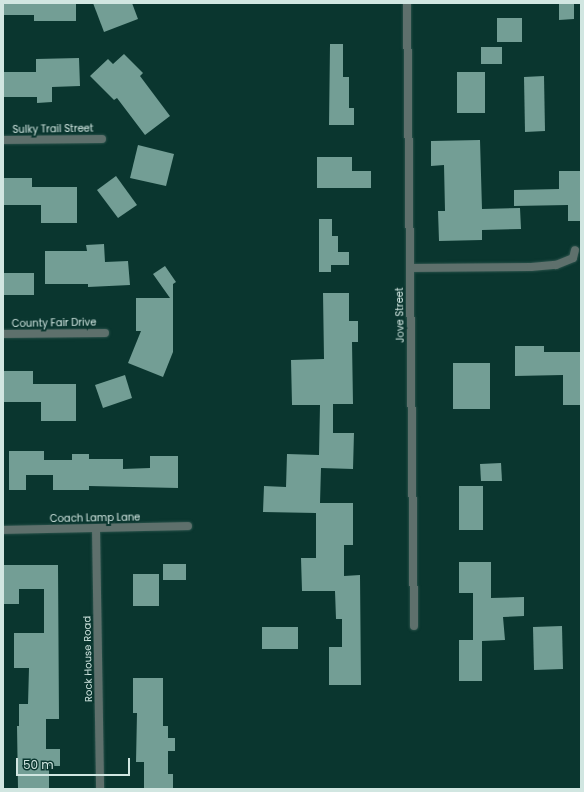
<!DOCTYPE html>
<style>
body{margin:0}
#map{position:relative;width:584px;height:792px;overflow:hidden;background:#0a362f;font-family:Poppins,sans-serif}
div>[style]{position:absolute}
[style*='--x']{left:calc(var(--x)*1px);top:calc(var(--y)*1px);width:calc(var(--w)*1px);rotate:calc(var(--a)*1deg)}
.building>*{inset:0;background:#739e95}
.roads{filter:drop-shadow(0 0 1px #2a524b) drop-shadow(0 0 1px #2a524b)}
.lane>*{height:8px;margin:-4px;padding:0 4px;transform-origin:4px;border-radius:4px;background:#5e706c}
.street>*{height:8px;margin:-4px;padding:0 4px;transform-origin:4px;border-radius:4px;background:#5e706c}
span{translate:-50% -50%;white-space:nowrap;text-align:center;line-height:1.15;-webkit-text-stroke:4px #0a362f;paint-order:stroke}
.street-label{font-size:10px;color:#d1e6e1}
.frame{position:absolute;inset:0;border:4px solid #d1e6e1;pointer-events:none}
.scale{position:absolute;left:16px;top:758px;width:114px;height:18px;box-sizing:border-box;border:2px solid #d1e6e1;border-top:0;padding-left:5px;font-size:12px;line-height:14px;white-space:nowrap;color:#d1e6e1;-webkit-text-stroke:3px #0a362f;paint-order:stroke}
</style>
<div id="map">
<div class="building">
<i style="clip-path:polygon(3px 3px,76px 3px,76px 21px,34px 21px,34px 15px,3px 15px)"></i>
<i style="clip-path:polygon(93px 3px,132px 3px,138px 19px,104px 32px)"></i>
<i style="clip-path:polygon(574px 3px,574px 19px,559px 20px,559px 4px)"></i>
<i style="clip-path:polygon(497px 18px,522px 18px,522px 42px,497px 42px)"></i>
<i style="clip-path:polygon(330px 44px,343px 44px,343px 77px,349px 77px,349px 108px,354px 108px,354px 125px,329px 125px)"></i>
<i style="clip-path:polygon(481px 47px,502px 47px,502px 64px,481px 64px)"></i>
<i style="clip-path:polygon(124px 54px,143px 73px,140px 76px,170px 116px,145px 135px,117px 98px,114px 100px,90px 76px,108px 59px,113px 64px)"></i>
<i style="clip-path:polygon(79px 58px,80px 86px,52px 87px,52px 102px,37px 103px,37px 97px,3px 97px,3px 72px,36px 72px,36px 59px)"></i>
<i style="clip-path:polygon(457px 72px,485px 72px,485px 113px,457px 113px)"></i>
<i style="clip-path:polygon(544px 76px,545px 131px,525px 132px,524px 77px)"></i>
<i style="clip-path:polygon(480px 140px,482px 209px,520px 208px,521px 229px,482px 230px,482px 240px,439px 241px,438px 211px,445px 211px,444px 165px,431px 166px,431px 141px)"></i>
<i style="clip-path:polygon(138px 145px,174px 154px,166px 186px,130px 178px)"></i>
<i style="clip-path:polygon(317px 157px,352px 157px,352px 171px,371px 171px,371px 188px,317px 188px)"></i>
<i style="clip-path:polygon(559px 171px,581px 171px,581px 221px,568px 221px,568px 205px,514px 206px,514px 190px,559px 189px)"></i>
<i style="clip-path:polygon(116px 176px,137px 205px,118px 218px,97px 190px)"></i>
<i style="clip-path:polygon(3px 178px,32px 178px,32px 187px,77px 187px,77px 223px,41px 223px,41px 205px,3px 205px)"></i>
<i style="clip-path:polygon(319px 219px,332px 219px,332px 236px,338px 236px,338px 252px,349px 252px,349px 265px,331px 265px,331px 272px,319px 272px)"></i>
<i style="clip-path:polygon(104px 244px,105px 262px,128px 261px,130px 285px,88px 287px,88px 284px,45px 284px,45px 251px,87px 251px,86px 245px)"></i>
<i style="clip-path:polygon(165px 266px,176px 282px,173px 284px,173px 352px,163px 377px,128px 363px,141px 331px,136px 331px,136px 298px,170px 298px,153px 274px)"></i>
<i style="clip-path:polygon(3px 273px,34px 273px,34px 295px,3px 295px)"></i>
<i style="clip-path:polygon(323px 293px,349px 293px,349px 321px,358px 321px,358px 342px,352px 342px,353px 404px,333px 404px,333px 433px,354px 433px,353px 469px,321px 468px,320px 503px,353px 503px,353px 545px,344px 545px,344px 576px,360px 575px,361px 685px,329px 685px,329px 647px,342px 647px,342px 619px,336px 619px,335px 591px,302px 591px,301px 558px,316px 558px,316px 513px,263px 512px,264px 486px,286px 487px,287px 454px,319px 455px,320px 405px,292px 405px,291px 360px,324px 359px)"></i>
<i style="clip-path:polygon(515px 346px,544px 346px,544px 352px,581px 352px,581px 405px,563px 405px,563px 375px,515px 376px)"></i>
<i style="clip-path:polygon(453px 363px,490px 363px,490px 409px,453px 409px)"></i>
<i style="clip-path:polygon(3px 371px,33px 371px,33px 384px,76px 384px,76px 421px,41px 421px,41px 402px,3px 402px)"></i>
<i style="clip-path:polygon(125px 375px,132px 398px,103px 408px,95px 385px)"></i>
<i style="clip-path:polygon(9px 451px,44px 451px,44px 460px,72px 460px,72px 454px,89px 454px,89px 459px,123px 459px,123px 469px,150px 468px,150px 456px,178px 456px,178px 488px,89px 486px,89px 490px,53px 490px,53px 475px,26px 475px,26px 490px,9px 490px)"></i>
<i style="clip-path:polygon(501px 463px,502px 481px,481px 481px,480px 464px)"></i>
<i style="clip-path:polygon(459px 486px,483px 486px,483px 530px,459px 530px)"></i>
<i style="clip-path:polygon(459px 562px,491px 562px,491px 598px,524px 597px,524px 616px,503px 617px,505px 640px,482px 641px,482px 681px,459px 681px,459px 640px,473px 640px,473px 593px,459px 593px)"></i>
<i style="clip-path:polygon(163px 564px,186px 564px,186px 580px,163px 580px)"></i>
<i style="clip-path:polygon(3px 565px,58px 565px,59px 719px,46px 719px,46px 749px,60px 749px,60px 766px,49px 766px,49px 789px,18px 789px,17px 726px,19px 726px,19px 704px,28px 704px,29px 668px,14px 668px,14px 633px,44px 633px,44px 589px,19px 589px,19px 604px,3px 604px)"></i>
<i style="clip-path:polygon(133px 574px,159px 574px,159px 606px,133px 606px)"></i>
<i style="clip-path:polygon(562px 626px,563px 669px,534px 670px,533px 627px)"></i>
<i style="clip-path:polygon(262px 627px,298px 627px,298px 649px,262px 649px)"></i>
<i style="clip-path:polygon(133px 678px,163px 678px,163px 726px,168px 726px,168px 738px,175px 738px,175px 751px,168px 751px,168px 774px,173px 774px,173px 789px,144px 789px,144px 762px,136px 762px,137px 713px,133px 713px)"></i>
</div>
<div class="roads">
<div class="lane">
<i style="--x:410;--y:268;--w:121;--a:-0.5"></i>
<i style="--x:531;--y:267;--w:25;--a:-5"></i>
<i style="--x:556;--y:265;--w:18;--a:-22"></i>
<i style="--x:573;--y:258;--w:8;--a:-76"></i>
</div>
<div class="street">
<i style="--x:407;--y:3;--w:623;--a:89.36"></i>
<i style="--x:3;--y:140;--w:99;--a:-0.6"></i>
<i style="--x:3;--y:334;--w:102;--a:-0.6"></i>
<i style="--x:96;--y:528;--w:261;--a:89.1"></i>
<i style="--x:3;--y:530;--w:185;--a:-1.2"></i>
</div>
</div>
<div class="street-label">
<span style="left:53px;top:129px;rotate:-1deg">Sulky Trail Street</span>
<span style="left:400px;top:315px;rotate:-91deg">Jove Street</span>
<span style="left:54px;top:323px;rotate:-1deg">County Fair Drive</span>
<span style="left:95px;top:518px;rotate:-1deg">Coach Lamp Lane</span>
<span style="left:88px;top:659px;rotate:-91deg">Rock House Road</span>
</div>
<div class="frame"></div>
<div class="scale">50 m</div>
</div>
